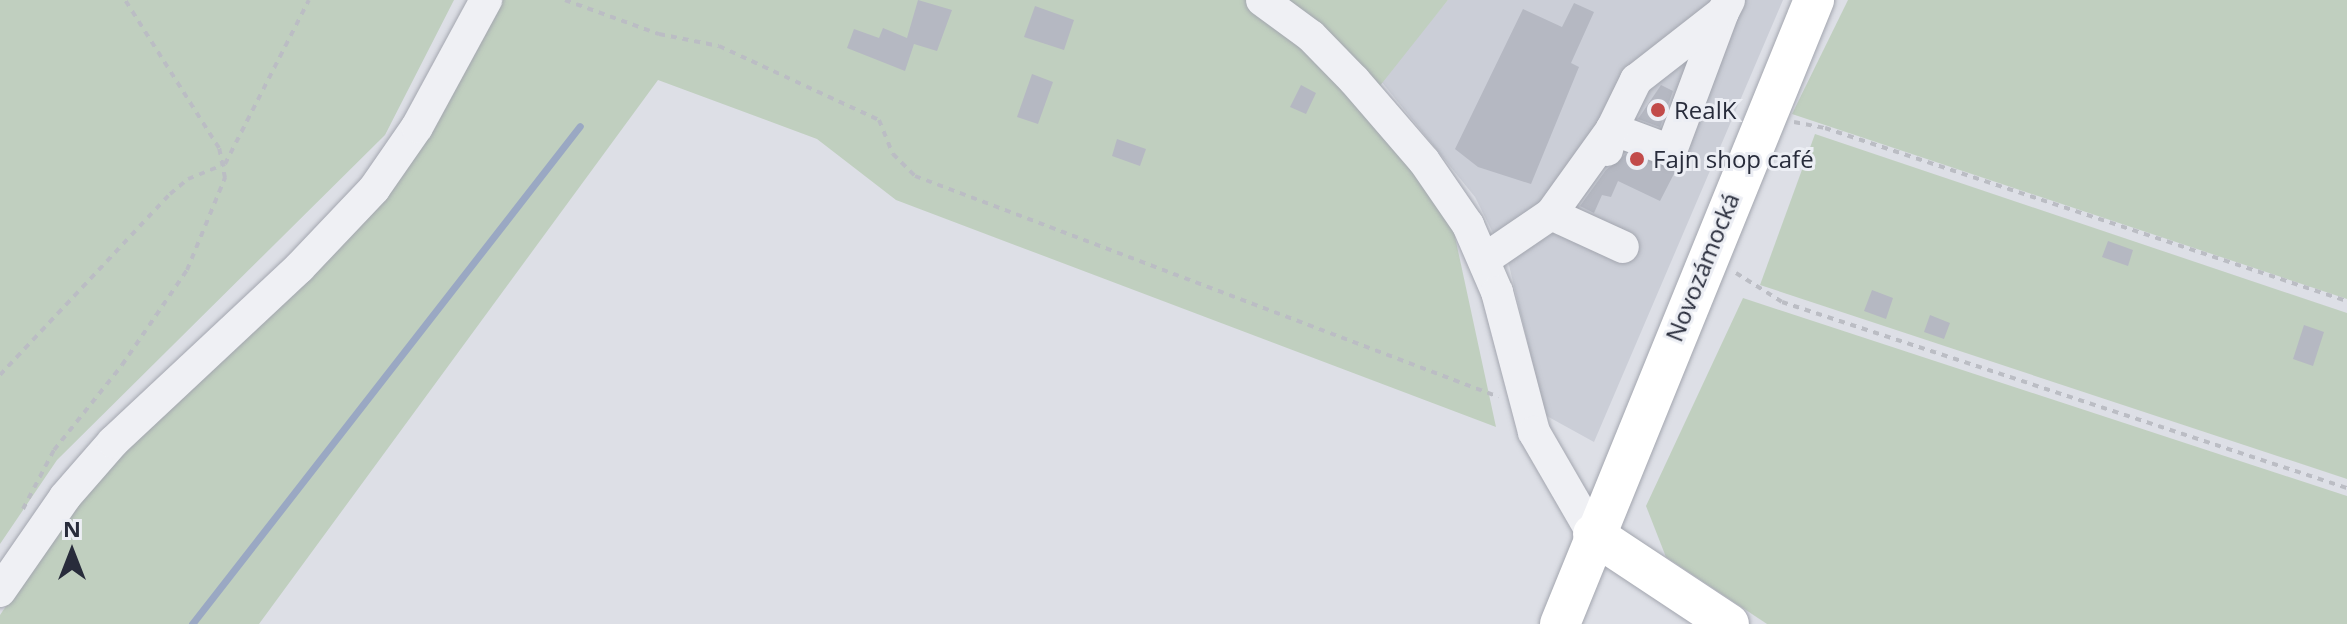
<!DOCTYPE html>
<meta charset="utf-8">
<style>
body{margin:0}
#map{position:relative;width:2347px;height:624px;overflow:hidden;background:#dddfe6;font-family:"Open Sans",sans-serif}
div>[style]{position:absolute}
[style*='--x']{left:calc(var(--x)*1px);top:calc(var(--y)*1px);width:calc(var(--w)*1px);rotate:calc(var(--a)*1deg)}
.built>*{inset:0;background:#cbced7}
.green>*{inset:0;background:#c0cfbf}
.stream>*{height:7px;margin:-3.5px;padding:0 3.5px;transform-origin:3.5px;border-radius:3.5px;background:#9aa8c3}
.building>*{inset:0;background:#b5b8c2}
.path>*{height:4px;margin-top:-2px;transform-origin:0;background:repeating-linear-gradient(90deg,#bbbdc4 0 6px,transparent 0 12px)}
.roads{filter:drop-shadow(0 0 2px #a3a6af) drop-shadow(0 0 2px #a3a6af)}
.minor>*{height:32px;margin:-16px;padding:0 16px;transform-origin:16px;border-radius:16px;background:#eff0f4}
.major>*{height:40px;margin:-20px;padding:0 20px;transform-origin:20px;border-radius:20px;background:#fff}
.dots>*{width:22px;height:22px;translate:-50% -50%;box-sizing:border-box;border:4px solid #eceef4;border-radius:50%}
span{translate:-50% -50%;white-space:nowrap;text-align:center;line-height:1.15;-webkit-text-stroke:6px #eceef4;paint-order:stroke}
.poi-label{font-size:24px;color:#282c3b}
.left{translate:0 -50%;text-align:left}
.street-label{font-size:24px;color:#282c3b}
.north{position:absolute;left:32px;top:512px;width:80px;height:80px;-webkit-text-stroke:6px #eceef4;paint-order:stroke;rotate:0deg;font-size:22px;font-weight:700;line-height:32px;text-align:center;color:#282c3b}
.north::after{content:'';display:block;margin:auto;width:28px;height:36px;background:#282c3b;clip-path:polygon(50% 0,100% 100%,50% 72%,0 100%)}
</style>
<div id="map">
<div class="built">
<i style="clip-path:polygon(1448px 0,1783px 0,1594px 442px,1545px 415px,1509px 265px,1475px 197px,1381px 81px)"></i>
</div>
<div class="green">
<i style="clip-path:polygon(0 0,454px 0,385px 135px,57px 460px,0 544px)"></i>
<i style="clip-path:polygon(503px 0,1448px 0,1360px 111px,1416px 168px,1454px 232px,1496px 427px,896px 200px,817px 139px,658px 80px,259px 624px,0 624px,0 615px,97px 471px,418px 153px)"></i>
<i style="clip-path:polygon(1848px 0,2347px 0,2347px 299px,1792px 114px)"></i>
<i style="clip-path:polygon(1815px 134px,2347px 313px,2347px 479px,1760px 285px)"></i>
<i style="clip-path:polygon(1743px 298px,2347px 496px,2347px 624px,1767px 624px,1666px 557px,1646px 506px)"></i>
</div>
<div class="stream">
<i style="--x:192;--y:624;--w:631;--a:-52.08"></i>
</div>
<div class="building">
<i style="clip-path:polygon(918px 0,952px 10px,937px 51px,914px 44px,905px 71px,847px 48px,854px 29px,879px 38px,883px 28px,907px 38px)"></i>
<i style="clip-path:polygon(1574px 3px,1594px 12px,1571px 63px,1579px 67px,1531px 184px,1478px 167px,1455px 149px,1523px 9px,1562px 27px)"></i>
<i style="clip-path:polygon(1035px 6px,1074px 20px,1064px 50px,1024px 37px)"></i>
<i style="clip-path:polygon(1032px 74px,1053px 82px,1038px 124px,1017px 117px)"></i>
<i style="clip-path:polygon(1301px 85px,1316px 93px,1306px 114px,1290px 107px)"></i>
<i style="clip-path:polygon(1661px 85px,1673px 91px,1660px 127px,1638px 119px)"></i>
<i style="clip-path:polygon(1117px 139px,1146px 149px,1140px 166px,1112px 156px)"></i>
<i style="clip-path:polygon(1626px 154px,1677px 168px,1660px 201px,1618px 181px,1611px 197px,1602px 195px,1594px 213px,1580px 206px,1606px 170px)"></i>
<i style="clip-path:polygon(2108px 241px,2133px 250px,2128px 266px,2102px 257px)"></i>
<i style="clip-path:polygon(1872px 290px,1893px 298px,1886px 319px,1864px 311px)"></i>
<i style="clip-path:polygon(1930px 315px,1950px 323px,1944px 339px,1924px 332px)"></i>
<i style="clip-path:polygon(2304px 325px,2324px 332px,2313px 366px,2293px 359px)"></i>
</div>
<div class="path">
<i style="--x:565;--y:0;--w:100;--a:19.9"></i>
<i style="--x:659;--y:34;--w:61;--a:11.3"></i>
<i style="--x:719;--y:46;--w:176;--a:24.8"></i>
<i style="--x:879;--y:120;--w:37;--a:68"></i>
<i style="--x:893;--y:154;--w:31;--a:45"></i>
<i style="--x:915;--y:176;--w:624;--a:20.73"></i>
<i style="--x:1794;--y:122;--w:32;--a:11"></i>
<i style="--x:1825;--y:128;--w:550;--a:18.34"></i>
<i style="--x:1736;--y:273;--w:54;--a:32.2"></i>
<i style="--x:1782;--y:302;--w:595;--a:18.22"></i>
<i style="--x:0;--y:375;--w:248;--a:-46.8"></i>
<i style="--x:170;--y:194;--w:23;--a:-40"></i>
<i style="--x:188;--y:179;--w:40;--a:-22"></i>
<i style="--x:225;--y:164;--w:184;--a:-62.9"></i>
<i style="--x:23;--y:509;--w:67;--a:-62.3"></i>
<i style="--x:54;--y:450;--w:109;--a:-51.3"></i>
<i style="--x:122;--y:365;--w:115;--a:-55.6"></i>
<i style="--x:187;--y:270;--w:100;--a:-67.6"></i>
<i style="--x:225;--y:178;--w:31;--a:-101"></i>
<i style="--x:219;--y:148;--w:175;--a:-122.4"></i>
</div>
<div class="roads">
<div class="minor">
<i style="--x:1262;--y:0;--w:61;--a:36.3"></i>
<i style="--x:1311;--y:36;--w:62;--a:45.7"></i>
<i style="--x:1354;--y:80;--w:107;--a:49.2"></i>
<i style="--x:1424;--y:161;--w:78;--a:55.5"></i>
<i style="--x:1468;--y:225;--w:73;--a:66.6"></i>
<i style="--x:1497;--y:292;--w:145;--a:75.2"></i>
<i style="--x:1534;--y:432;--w:118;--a:60"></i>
<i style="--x:1607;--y:150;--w:22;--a:-77"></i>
<i style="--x:1612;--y:129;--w:63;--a:20.4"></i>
<i style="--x:1671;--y:151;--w:148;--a:-69.5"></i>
<i style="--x:1551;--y:214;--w:79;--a:24.6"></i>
<i style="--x:1485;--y:259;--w:80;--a:-34.3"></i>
<i style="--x:1551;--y:214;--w:105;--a:-54.3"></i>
<i style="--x:1612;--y:129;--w:55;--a:-63.9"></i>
<i style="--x:1636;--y:80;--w:110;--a:-38"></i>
<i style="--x:1723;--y:12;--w:13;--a:-63"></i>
<i style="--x:0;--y:591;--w:114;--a:-55.3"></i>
<i style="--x:65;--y:497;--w:73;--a:-48.9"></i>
<i style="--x:113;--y:442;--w:255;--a:-43.1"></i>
<i style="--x:299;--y:268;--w:109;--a:-46.5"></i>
<i style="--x:374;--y:189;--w:75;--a:-55.3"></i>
<i style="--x:417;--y:127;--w:145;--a:-61.5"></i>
</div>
<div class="major">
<i style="--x:1593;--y:534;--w:163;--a:33.5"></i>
<i style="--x:1560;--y:624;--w:674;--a:-67.85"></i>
</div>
</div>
<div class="dots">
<i style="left:1658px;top:110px;background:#c24b4a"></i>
<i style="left:1637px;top:159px;background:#c24b4a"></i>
</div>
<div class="poi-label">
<span class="left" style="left:1674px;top:110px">RealK</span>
<span class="left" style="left:1653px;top:159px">Fajn shop café</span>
</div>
<div class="street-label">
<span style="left:1702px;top:267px;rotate:-68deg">Novozámocká</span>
</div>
<div class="north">N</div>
</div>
